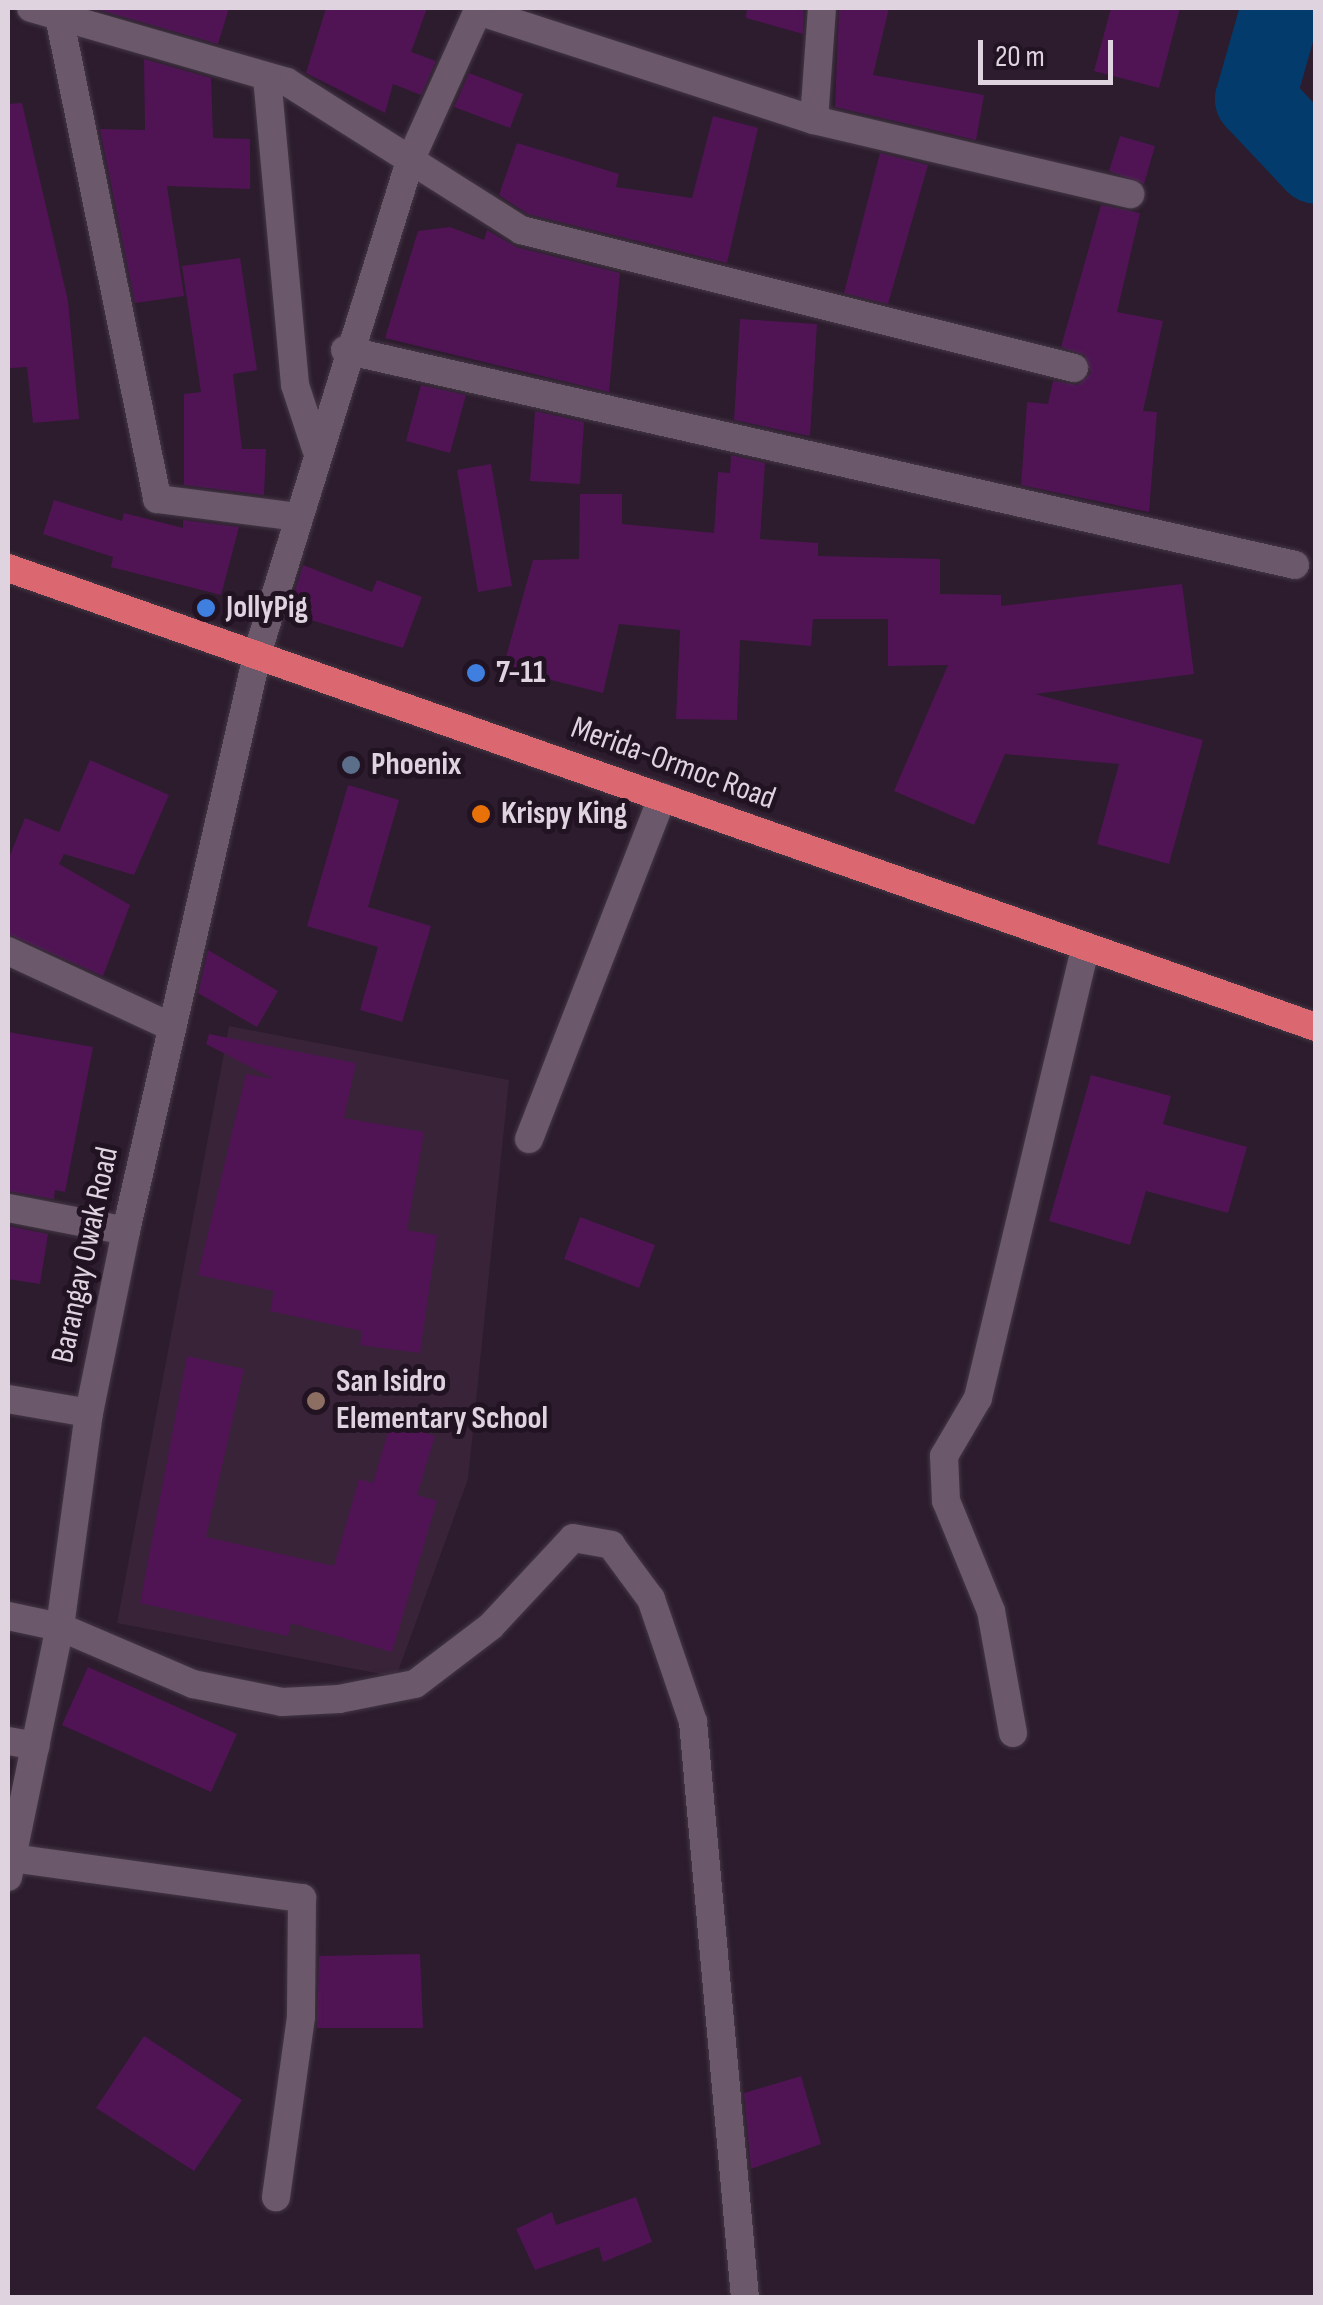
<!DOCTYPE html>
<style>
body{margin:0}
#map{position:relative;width:1323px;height:2305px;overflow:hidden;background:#2c1c2d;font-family:"Sofia Sans Condensed",sans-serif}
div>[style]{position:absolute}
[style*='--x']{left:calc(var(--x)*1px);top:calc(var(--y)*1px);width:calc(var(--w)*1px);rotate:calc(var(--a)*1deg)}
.built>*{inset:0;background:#382339}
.river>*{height:80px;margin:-40px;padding:0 40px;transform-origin:40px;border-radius:40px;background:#033c6c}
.building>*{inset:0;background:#501455}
.roads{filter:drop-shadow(0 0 2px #443745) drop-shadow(0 0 2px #443745)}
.service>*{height:28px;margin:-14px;padding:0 14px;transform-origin:14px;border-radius:14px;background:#6b586b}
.minor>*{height:28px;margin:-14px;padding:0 14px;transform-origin:14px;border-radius:14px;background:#6b586b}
.trunk>*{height:28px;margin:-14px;padding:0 14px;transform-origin:14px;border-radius:14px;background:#db6870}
.dots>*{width:28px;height:28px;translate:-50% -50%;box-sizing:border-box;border:5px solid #221323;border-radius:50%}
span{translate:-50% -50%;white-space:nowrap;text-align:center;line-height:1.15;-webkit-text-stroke:10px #221323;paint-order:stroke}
.poi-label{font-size:32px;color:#ded3de;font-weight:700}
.left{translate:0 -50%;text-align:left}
.street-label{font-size:32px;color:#ded3de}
.frame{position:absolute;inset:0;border:10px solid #ded3de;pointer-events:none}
.scale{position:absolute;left:978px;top:40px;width:135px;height:45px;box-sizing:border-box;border:5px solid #ded3de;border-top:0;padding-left:12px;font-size:30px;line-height:35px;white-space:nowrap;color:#ded3de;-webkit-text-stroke:8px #221323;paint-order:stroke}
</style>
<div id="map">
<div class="built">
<i style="clip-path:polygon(229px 1026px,509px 1080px,468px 1479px,396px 1677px,117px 1623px)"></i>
</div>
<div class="river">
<i style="--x:1281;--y:8;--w:95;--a:105.9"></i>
<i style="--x:1255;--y:99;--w:89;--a:46.8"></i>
</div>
<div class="building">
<i style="clip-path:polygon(92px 8px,229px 8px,218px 44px)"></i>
<i style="clip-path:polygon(326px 8px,427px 8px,411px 52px,436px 61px,421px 95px,393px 84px,385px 113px,306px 73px)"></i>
<i style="clip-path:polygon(747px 8px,804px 8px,803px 34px,746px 18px)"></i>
<i style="clip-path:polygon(839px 8px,889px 8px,873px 75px,984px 95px,976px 140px,835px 107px)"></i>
<i style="clip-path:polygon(1111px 8px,1180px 8px,1159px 88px,1094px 71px)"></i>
<i style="clip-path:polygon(144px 59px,211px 78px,213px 138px,250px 139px,250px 189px,167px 186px,184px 296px,135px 303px,100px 129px,145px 130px)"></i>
<i style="clip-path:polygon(469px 73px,523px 94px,510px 128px,454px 107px)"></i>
<i style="clip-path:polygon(22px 103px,68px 301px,79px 419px,33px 423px,27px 367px,10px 368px,8px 104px)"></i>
<i style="clip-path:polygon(713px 116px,758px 128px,727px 263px,528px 214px,499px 195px,517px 143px,619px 174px,616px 187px,692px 198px)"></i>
<i style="clip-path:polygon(1120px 136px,1155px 146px,1144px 184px,1109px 171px)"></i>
<i style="clip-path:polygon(880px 153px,928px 165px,888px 304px,844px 293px)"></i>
<i style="clip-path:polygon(1101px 205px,1140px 213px,1117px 312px,1163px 321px,1143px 411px,1157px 412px,1149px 512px,1021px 485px,1027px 402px,1048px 404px,1053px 381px,1078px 385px,1091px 373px,1085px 355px,1061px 347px)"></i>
<i style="clip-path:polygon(450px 227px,484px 240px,487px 230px,516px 247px,620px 273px,609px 392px,385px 338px,418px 231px)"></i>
<i style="clip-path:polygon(240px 258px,257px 370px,233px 374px,242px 449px,266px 449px,264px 495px,184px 485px,184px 394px,201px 392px,182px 266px)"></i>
<i style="clip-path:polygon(740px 319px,817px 324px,810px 436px,734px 420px)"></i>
<i style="clip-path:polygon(421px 385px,466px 395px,450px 453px,406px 441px)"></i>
<i style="clip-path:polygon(535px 411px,584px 422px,580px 484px,530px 481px)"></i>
<i style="clip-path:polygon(731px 455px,765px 463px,760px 539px,818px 543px,818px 556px,940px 559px,940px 594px,1001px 595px,1001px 606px,1182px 584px,1194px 674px,1035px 694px,1203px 740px,1169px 864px,1097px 844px,1119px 764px,1005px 754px,974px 825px,894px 791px,948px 665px,888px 666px,888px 619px,813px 619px,811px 646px,740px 640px,737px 720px,676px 719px,680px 630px,619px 624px,603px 693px,503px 668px,533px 560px,579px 559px,580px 494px,622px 494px,622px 524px,714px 533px,718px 472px,730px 473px)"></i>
<i style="clip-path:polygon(491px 464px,512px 586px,478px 592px,457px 470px)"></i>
<i style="clip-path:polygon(54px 500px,122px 521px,124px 513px,183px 528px,183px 520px,239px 527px,221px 595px,111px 567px,113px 557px,43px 534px)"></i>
<i style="clip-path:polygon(303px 565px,372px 592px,377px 580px,422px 597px,403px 648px,288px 613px)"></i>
<i style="clip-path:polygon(90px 760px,169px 795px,134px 875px,64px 854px,59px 864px,130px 905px,103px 976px,8px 934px,8px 860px,25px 818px,59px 832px)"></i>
<i style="clip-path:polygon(348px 785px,399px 800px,368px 907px,431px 926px,402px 1022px,360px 1010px,378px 947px,307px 926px)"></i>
<i style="clip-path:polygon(208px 950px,278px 991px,257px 1027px,198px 993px)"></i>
<i style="clip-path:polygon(8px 1032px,93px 1047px,65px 1192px,55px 1190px,54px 1199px,8px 1191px)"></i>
<i style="clip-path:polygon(209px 1034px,356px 1063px,344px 1118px,424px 1132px,407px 1230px,437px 1235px,420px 1353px,360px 1345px,362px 1331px,270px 1311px,274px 1291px,198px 1275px,246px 1074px,274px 1079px,206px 1044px)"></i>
<i style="clip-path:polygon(1091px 1075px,1171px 1096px,1163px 1124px,1247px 1147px,1228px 1213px,1146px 1191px,1130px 1245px,1049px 1221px)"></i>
<i style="clip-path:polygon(580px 1217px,655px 1245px,639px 1288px,564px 1259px)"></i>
<i style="clip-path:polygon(8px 1226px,48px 1234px,40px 1284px,8px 1279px)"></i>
<i style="clip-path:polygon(187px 1356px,244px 1369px,206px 1537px,334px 1566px,359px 1479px,373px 1483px,391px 1422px,435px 1436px,417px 1495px,437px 1501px,392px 1652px,291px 1623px,288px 1636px,140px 1603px)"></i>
<i style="clip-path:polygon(88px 1667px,237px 1734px,211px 1792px,62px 1725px)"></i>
<i style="clip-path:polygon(420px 1954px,423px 2028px,317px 2028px,319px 1956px)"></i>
<i style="clip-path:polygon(144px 2036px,242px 2100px,194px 2171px,96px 2108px)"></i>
<i style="clip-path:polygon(801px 2076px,821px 2144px,751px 2169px,744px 2093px)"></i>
<i style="clip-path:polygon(636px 2197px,652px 2242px,603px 2262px,599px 2247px,535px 2270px,516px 2229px,552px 2212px,556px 2225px)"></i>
</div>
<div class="roads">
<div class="service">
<i style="--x:529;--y:1139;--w:367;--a:-68.7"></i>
</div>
<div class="minor">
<i style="--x:31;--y:8;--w:266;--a:16.1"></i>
<i style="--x:287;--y:82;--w:277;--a:32.3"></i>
<i style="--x:521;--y:230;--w:570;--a:14.01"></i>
<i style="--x:822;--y:8;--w:112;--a:94.1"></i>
<i style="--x:814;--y:120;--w:325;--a:13.2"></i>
<i style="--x:478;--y:11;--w:353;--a:18"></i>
<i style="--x:59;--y:16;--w:493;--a:78.5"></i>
<i style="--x:157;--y:499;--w:141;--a:7.3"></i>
<i style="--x:267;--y:77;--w:309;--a:84.8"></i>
<i style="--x:295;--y:385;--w:67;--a:71.8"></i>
<i style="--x:345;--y:350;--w:974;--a:12.75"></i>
<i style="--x:8;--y:951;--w:181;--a:24.9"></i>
<i style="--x:8;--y:1208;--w:120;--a:11"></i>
<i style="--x:8;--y:1399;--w:82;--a:9.8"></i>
<i style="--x:8;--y:1616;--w:53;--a:11.9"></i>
<i style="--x:60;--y:1627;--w:145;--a:23.2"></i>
<i style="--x:193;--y:1684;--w:91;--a:11.4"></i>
<i style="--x:282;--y:1702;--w:57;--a:-3"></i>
<i style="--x:339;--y:1699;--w:77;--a:-11.2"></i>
<i style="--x:415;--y:1684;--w:96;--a:-37.3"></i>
<i style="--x:491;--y:1626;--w:120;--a:-47"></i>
<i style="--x:573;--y:1538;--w:39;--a:10"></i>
<i style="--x:611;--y:1545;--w:67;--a:53.5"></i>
<i style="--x:651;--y:1599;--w:130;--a:71.1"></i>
<i style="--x:693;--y:1722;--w:578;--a:84.84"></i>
<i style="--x:1013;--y:1733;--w:124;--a:-100.2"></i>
<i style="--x:991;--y:1611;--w:119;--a:-112.2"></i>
<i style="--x:946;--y:1501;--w:45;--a:-92.5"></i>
<i style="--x:944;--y:1456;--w:67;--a:-59.6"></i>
<i style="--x:978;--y:1398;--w:461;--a:-76.6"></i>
<i style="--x:8;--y:1741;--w:28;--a:10"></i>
<i style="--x:12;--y:1858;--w:293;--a:7.9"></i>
<i style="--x:302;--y:1898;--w:119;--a:90.5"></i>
<i style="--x:301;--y:2017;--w:182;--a:97.9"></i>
<i style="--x:8;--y:1877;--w:255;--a:-78.3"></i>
<i style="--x:60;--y:1627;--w:216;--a:-82.3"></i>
<i style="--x:89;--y:1413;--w:186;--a:-78.5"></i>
<i style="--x:126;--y:1231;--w:595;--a:-77.18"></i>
<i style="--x:258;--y:651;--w:513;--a:-72.77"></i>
<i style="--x:410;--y:161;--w:168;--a:-65.7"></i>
</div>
<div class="trunk">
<i style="--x:8;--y:568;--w:1386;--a:19.34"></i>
</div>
</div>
<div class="dots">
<i style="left:206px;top:608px;background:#3f7fe0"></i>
<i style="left:476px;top:673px;background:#3f7fe0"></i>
<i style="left:351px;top:765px;background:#5c6f8a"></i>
<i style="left:481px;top:814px;background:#e8710a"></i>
<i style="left:316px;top:1401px;background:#8d6e63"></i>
</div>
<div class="poi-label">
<span class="left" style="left:226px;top:608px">JollyPig</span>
<span class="left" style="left:496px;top:673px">7-11</span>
<span class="left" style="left:371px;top:765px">Phoenix</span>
<span class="left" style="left:501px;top:814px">Krispy King</span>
<span class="left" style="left:336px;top:1401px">San Isidro<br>Elementary School</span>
</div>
<div class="street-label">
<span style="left:673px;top:764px;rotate:20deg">Merida-Ormoc Road</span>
<span style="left:86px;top:1255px;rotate:-78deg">Barangay Owak Road</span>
</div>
<div class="frame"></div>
<div class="scale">20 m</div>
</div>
